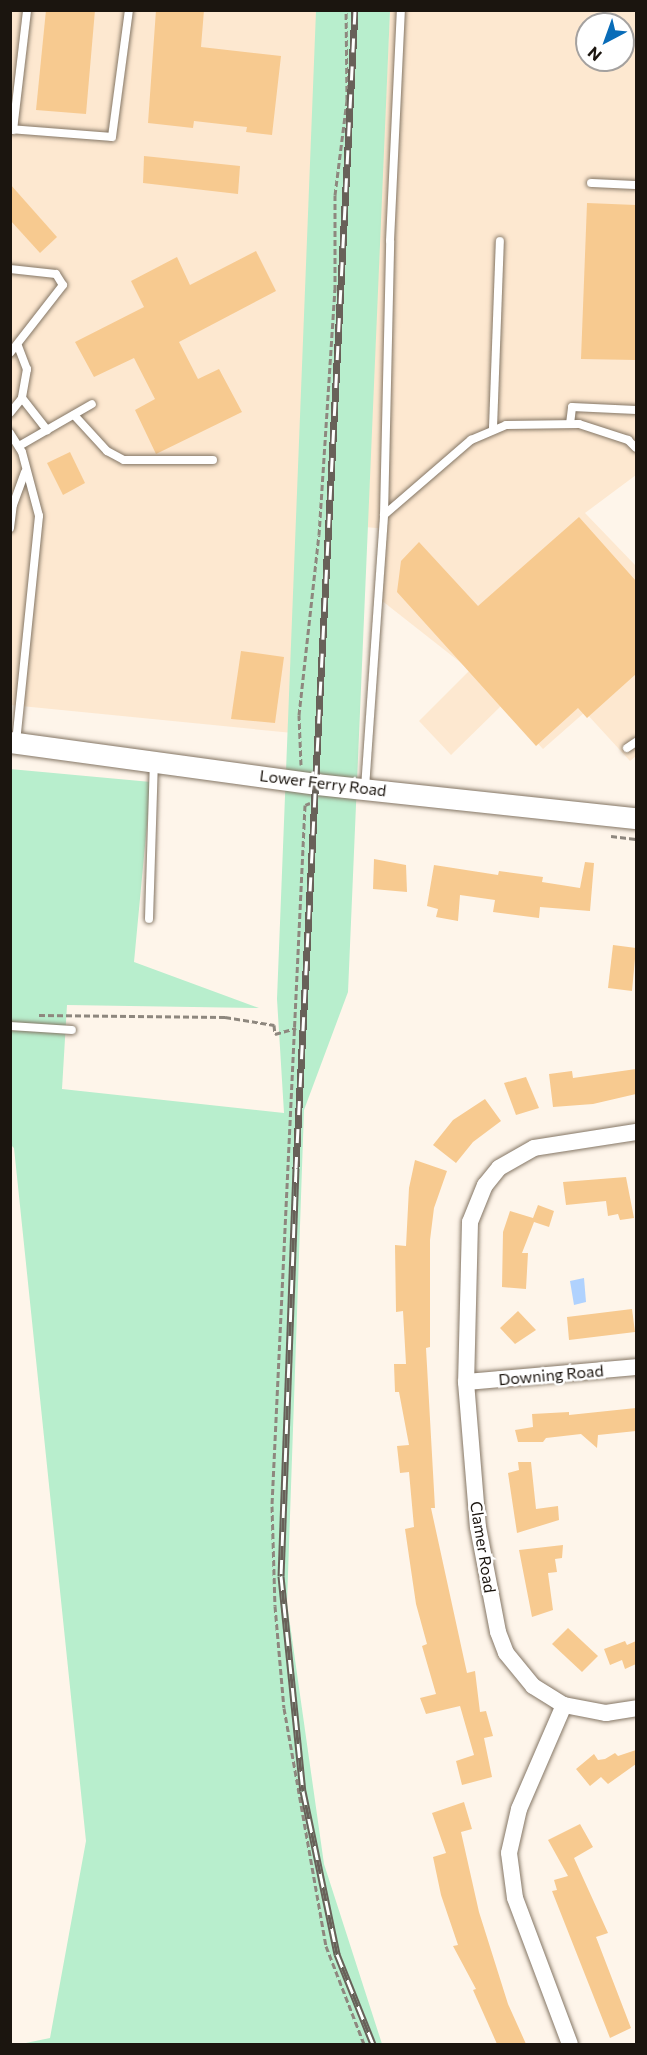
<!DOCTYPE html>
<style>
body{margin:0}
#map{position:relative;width:647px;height:2055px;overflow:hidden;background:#fef5ea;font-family:Commissioner,sans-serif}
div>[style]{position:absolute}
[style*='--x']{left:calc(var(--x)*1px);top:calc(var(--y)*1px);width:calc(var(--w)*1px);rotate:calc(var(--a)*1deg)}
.built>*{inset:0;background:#fde8d0}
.green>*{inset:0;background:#b8eecd}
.water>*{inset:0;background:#b0d2fe}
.building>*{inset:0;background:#f7ca90}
.path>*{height:3px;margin-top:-1.5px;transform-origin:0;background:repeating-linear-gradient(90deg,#8e877e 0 6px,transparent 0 9px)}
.roads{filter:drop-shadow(0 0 2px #847665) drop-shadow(0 0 2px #847665)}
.service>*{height:8px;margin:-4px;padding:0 4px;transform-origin:4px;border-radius:4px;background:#fff}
.minor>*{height:16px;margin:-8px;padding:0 8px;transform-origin:8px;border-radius:8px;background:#fff}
.tertiary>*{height:21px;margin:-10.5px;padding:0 10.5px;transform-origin:10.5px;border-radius:10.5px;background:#fff}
.rail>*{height:7px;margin-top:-3.5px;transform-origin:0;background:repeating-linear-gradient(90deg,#fff 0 14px,#686159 0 28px);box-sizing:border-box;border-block:2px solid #686159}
span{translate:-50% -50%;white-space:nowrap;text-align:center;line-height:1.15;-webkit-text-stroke:5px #fff;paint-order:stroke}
.street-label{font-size:16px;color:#1b150f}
.frame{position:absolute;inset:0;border:12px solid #1b150f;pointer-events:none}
.north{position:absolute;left:575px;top:12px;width:60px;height:60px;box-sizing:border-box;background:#fff;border:2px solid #a4a19f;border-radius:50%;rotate:221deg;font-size:16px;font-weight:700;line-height:24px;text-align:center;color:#1b150f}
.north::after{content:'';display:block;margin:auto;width:21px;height:27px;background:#096cb8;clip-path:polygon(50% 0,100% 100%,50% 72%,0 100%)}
</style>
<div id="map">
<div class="built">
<i style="clip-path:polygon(10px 11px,337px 11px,303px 734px,11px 705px)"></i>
<i style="clip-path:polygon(evenodd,390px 11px,636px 11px,636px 475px,585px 513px,636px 566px,636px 756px,630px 761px,585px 712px,543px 749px,502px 705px,451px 755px,419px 721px,470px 670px,381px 600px,387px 529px,365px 527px,390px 11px,587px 24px,623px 24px,623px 60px,587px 60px,587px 24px)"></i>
</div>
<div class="green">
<i style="clip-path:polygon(316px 11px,390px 11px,348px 992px,304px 1110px,287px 1603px,324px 1864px,382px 2044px,21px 2044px,50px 2038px,86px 1841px,14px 1148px,11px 1145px,10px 769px,151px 782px,134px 962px,259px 1008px,67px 1005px,62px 1089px,284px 1113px,277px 999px)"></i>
</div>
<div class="water">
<i style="clip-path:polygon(584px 1278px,586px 1302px,574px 1305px,570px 1281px)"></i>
</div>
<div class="building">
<i style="clip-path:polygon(46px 10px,95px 10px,86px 114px,36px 110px)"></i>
<i style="clip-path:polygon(156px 10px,204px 10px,201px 47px,281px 56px,272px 135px,246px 132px,247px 127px,194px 121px,193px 128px,148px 123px)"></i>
<i style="clip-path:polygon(144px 156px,240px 166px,238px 194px,143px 183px)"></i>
<i style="clip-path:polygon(10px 184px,57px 237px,40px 253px,10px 220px)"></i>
<i style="clip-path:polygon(587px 203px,636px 205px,636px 360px,581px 359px)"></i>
<i style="clip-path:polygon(256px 251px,276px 291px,179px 342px,198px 379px,219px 369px,242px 412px,156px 454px,135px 410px,155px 399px,134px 358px,94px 377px,75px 342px,144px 307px,131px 281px,177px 257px,190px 285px)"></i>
<i style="clip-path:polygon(70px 452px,85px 483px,63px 495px,47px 463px)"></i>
<i style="clip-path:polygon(579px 517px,636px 581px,636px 674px,587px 718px,578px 708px,536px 746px,397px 592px,401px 561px,419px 542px,478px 606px)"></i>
<i style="clip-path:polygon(241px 651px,284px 657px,275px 723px,231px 719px)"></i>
<i style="clip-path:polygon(374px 859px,406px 865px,407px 892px,373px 889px)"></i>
<i style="clip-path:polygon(585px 862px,594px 863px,590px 911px,540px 907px,539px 918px,493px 912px,495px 900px,460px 895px,458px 921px,436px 917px,438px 909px,427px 906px,434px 865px,498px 875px,499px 871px,543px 877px,542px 882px,580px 888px)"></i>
<i style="clip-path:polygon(613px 945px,636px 948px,632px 991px,608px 988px)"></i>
<i style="clip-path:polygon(636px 1069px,636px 1094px,593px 1104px,553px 1107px,549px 1074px,572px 1071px,573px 1078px)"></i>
<i style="clip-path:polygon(526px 1077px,539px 1108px,516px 1115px,504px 1083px)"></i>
<i style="clip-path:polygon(485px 1099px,501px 1121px,473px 1142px,456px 1163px,433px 1145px,453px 1120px)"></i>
<i style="clip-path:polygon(415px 1160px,447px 1171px,434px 1208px,430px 1240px,430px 1347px,426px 1348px,435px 1508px,431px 1508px,467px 1673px,475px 1671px,480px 1712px,486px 1711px,493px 1736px,484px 1738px,492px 1777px,462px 1785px,456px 1761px,474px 1755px,460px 1706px,426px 1714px,420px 1698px,436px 1694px,422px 1646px,427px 1644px,416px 1604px,405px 1529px,414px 1527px,409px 1472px,400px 1473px,397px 1446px,409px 1445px,399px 1392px,395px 1392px,394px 1364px,406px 1364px,403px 1311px,396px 1312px,395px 1245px,406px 1246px,409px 1188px)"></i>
<i style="clip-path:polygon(626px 1177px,634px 1218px,620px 1220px,618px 1214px,608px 1216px,606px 1201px,566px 1205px,563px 1182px)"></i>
<i style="clip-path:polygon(538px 1205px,554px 1211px,549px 1227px,534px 1222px,522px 1253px,528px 1253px,526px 1289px,502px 1287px,503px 1232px,510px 1211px,533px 1218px)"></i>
<i style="clip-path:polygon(632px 1309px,635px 1332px,569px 1340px,567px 1317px)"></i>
<i style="clip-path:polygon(518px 1311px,536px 1330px,515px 1344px,500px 1328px)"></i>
<i style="clip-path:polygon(636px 1408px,636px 1431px,598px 1435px,597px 1448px,581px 1434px,546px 1438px,543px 1442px,518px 1442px,515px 1430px,533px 1427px,532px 1414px,569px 1412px,569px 1415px)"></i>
<i style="clip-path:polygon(518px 1462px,531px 1462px,536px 1509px,558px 1506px,559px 1520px,517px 1533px,508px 1473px,519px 1470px)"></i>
<i style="clip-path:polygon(563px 1545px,562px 1558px,555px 1559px,557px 1572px,548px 1573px,553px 1610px,532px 1617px,519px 1550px)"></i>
<i style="clip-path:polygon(568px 1628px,598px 1656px,582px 1672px,552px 1644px)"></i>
<i style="clip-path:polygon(625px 1641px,627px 1645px,636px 1641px,636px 1664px,625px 1669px,622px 1660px,610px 1665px,604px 1649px)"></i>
<i style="clip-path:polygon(636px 1750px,636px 1764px,608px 1784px,601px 1777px,590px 1786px,576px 1769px,594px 1754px,598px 1760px,605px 1759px,615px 1753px,618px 1756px)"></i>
<i style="clip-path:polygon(464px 1802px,472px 1829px,461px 1832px,479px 1912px,508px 2004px,526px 2044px,497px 2044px,473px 1990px,476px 1989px,453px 1946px,458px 1945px,441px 1895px,433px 1857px,446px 1853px,432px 1813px)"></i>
<i style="clip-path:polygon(580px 1824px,593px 1847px,574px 1858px,608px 1933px,596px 1937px,631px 2028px,610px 2038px,552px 1891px,557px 1890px,554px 1880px,568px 1876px,548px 1840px)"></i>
</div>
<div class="path">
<i style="--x:301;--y:765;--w:50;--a:-92.3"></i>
<i style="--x:299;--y:715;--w:181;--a:-83.7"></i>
<i style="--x:319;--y:535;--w:246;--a:-86.3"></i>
<i style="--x:335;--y:290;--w:95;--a:-90"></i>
<i style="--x:335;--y:195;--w:96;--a:-82.8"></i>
<i style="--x:347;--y:100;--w:90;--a:-90.6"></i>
<i style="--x:310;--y:803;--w:5;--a:158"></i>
<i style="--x:305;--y:805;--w:702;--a:92.7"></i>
<i style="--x:272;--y:1506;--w:100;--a:88.3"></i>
<i style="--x:275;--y:1606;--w:102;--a:85"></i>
<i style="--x:284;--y:1708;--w:242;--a:80"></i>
<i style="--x:326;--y:1946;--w:105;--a:68.8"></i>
<i style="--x:611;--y:836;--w:25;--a:7"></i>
<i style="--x:39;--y:1015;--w:186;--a:0.6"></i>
<i style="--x:225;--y:1017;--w:50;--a:9.3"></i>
<i style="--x:274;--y:1025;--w:9;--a:84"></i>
<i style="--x:275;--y:1034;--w:22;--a:-16"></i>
</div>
<div class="roads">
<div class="service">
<i style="--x:10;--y:129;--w:102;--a:4.5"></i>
<i style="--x:112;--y:137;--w:128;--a:-82.4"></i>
<i style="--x:13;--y:130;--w:121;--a:-83.3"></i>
<i style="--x:591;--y:183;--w:45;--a:2.5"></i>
<i style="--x:10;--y:269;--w:46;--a:6.2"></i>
<i style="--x:56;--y:274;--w:13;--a:58"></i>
<i style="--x:63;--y:285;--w:86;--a:127.9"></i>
<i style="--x:18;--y:346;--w:25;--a:69"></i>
<i style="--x:27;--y:369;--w:29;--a:100"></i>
<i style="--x:10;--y:413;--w:19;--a:-51"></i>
<i style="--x:22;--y:398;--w:41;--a:52"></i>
<i style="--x:74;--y:415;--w:49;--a:47.5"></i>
<i style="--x:107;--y:451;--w:19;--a:28"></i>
<i style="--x:124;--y:460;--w:89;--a:0"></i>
<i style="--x:570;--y:424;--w:17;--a:-83"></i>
<i style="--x:572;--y:407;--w:64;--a:2.7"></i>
<i style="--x:493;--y:428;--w:187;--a:-87.9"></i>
<i style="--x:10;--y:433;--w:22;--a:58"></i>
<i style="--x:22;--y:452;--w:66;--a:75.1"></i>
<i style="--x:39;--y:516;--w:226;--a:95.8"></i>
<i style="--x:19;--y:446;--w:84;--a:-29.9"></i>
<i style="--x:384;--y:515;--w:274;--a:-88.7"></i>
<i style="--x:390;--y:241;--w:231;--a:-87.3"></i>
<i style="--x:10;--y:528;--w:23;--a:-83"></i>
<i style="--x:13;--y:505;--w:35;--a:-70"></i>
<i style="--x:627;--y:748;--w:11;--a:-34"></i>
<i style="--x:365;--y:788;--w:274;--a:-86"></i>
<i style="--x:384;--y:515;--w:115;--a:-40.8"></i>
<i style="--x:471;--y:440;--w:38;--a:-23"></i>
<i style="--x:506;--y:425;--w:73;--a:-0.8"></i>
<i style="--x:579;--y:424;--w:52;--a:18.1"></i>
<i style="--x:628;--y:440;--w:11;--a:45"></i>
<i style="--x:149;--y:919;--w:156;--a:-88.2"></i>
<i style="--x:10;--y:1026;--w:62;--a:3.7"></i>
</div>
<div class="minor">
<i style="--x:636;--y:1132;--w:103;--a:171.1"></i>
<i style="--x:534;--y:1148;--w:40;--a:150.3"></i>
<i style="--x:499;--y:1168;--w:22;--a:129"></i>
<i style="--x:485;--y:1185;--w:40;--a:112"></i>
<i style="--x:470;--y:1222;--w:160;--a:91.4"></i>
<i style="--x:466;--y:1382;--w:145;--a:85.3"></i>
<i style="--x:478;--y:1527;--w:107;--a:79.2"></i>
<i style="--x:498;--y:1632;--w:22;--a:69"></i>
<i style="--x:506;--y:1653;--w:43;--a:50.7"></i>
<i style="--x:533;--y:1686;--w:36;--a:32"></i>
<i style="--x:564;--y:1705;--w:43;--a:10.8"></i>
<i style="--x:606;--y:1713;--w:30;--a:-9"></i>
<i style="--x:466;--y:1382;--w:171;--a:-5"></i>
<i style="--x:564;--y:1705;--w:113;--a:113.4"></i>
<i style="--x:519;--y:1809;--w:45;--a:102.8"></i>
<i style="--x:509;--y:1853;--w:45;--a:82.4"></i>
<i style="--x:515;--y:1898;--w:156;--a:69.4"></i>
</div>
<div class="tertiary">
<i style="--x:10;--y:742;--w:309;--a:7.8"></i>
<i style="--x:316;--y:784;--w:322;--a:6.1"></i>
</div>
</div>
<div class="rail">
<i style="--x:355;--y:10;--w:1160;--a:92.92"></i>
<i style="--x:296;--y:1168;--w:408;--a:92.1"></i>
<i style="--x:281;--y:1576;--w:216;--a:84.2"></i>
<i style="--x:303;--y:1791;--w:167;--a:78.2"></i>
<i style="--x:337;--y:1954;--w:97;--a:68.2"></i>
</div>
<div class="street-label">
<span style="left:323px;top:783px;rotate:7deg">Lower Ferry Road</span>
<span style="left:551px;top:1375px;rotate:-5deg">Downing Road</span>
<span style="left:483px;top:1547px;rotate:81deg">Clamer Road</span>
</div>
<div class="frame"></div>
<div class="north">N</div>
</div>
